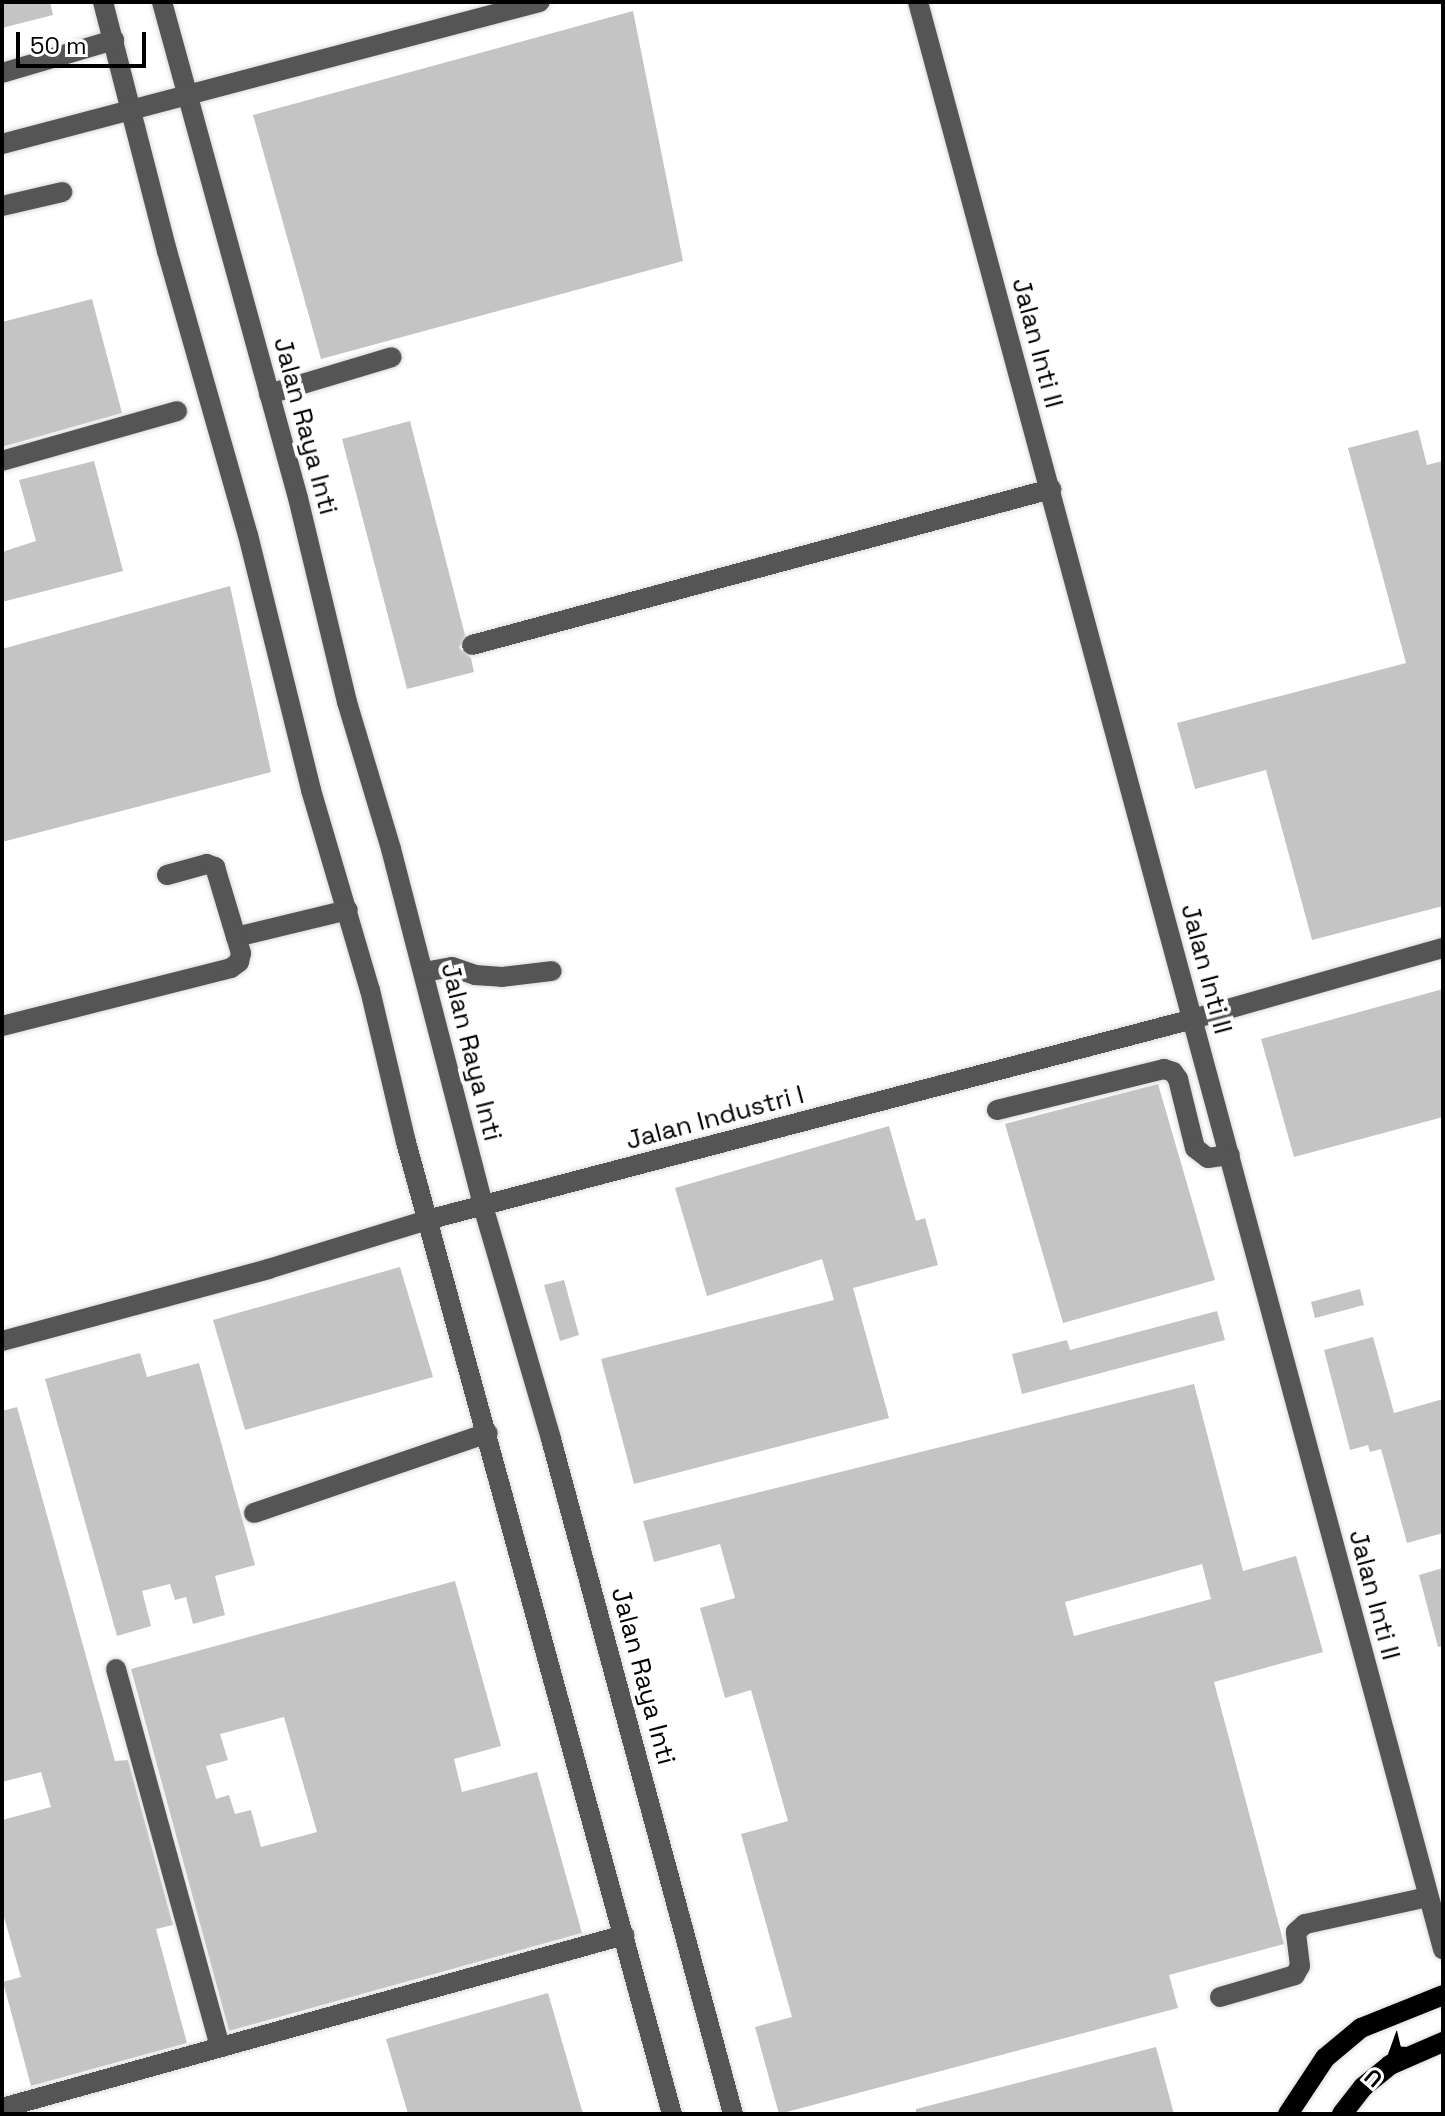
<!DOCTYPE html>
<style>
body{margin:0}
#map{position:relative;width:1445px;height:2116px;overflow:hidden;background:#fff;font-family:"Space Grotesk",sans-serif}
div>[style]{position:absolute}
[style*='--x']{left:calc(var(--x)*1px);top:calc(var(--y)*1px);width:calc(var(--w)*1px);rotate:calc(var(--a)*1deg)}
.building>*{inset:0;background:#c4c4c4}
.roads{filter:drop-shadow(0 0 2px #dbdbdb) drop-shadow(0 0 2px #dbdbdb)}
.minor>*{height:20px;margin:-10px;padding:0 10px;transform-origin:10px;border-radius:10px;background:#555}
.major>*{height:20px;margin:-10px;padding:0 10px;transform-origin:10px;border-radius:10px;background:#000}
span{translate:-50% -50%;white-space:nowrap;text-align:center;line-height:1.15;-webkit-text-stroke:8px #fff;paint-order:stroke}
.street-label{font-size:26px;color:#000}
.frame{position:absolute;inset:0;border:4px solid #000;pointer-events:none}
.north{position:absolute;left:1349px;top:2020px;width:80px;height:80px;-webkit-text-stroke:6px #fff;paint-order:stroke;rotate:221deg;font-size:22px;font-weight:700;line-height:32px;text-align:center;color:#000}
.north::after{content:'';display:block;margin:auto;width:28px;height:36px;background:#000;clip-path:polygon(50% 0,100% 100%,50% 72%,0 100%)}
.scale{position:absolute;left:16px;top:32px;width:130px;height:36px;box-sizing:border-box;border:4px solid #000;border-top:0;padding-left:10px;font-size:24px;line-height:28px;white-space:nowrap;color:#000;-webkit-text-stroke:6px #fff;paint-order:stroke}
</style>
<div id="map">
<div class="building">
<i style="clip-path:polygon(2px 2px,50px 2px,53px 15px,2px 28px)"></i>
<i style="clip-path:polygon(633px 11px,683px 261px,321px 359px,253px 115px)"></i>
<i style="clip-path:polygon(92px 299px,122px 413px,2px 447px,2px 322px)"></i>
<i style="clip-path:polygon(410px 421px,465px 635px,459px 648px,471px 658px,474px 672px,407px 689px,342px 439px)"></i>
<i style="clip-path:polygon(1418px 430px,1427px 465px,1443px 461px,1443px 906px,1312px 940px,1266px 770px,1195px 789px,1177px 723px,1406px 663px,1348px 448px)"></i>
<i style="clip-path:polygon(94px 461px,123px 571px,2px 602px,2px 552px,36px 541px,19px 480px)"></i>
<i style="clip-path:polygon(230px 586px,271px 772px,2px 842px,2px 649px)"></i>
<i style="clip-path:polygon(1443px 989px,1443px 1117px,1294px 1157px,1261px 1039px)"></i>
<i style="clip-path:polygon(1158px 1084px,1215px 1280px,1063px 1323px,1005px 1124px)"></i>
<i style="clip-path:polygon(889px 1126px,916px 1221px,925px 1218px,938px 1265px,853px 1288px,889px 1418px,634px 1484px,601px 1359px,834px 1300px,822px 1259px,707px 1296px,675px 1188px)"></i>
<i style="clip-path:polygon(400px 1267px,433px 1377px,245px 1430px,213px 1320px)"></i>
<i style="clip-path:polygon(564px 1280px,579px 1335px,560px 1341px,544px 1285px)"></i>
<i style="clip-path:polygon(1360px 1289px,1364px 1305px,1315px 1318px,1311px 1302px)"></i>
<i style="clip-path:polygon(1217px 1311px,1225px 1340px,1022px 1394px,1012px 1354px,1067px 1340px,1070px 1350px)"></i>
<i style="clip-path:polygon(1373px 1337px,1394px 1413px,1443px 1399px,1443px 1533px,1407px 1543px,1381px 1449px,1370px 1452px,1368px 1445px,1350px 1450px,1324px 1350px)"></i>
<i style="clip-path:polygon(140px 1353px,147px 1377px,199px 1363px,255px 1565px,215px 1576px,225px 1615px,193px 1624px,186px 1597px,175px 1600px,170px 1584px,142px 1591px,151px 1626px,117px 1636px,45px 1379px)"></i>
<i style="clip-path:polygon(evenodd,1194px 1384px,1243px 1571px,1296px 1556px,1323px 1652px,1214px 1682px,1284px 1944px,1169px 1975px,1178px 2008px,779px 2114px,755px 2027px,792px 2017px,741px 1834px,788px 1821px,751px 1690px,725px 1698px,700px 1608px,735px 1598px,720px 1544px,654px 1562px,643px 1521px,1194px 1384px,1202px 1564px,1211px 1599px,1074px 1636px,1065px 1602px,1202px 1564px)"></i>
<i style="clip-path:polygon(17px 1407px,115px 1761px,128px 1760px,173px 1925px,156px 1929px,187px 2043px,31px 2086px,3px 1982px,21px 1977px,2px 1910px,2px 1820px,51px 1807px,41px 1772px,2px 1782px,2px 1411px)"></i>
<i style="clip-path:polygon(1443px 1568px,1443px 1646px,1438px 1647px,1419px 1575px)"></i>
<i style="clip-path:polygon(evenodd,455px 1581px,501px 1746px,454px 1759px,462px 1792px,537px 1772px,582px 1933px,229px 2031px,131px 1669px,455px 1581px,284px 1717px,317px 1832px,261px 1847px,251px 1810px,235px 1814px,229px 1795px,216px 1799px,206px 1766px,228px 1760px,220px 1734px,284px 1717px)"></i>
<i style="clip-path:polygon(548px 1993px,583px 2114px,408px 2114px,386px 2039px)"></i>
<i style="clip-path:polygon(1156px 2047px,1174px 2114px,916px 2114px,916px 2109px)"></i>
</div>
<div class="roads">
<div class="minor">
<i style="--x:103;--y:2;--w:257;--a:75.6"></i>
<i style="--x:167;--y:251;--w:295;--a:74.1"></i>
<i style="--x:248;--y:535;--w:263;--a:76.1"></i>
<i style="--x:311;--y:790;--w:209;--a:73.6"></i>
<i style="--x:370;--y:990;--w:156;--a:76.7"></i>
<i style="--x:406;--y:1142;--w:1008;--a:74.7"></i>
<i style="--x:162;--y:2;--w:514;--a:74.67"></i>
<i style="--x:298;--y:498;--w:210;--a:76.5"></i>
<i style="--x:347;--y:702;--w:153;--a:73.3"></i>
<i style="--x:391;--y:849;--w:369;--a:75.5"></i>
<i style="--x:483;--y:1206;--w:243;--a:73.7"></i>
<i style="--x:551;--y:1439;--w:699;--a:74.91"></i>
<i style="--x:918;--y:2;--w:2017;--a:74.91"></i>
<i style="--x:2;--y:73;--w:117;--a:-16.4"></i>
<i style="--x:2;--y:144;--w:556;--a:-14.79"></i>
<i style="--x:2;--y:206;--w:62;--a:-13.1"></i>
<i style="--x:269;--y:394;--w:128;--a:-16.7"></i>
<i style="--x:2;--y:461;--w:182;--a:-15.9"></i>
<i style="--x:472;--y:645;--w:600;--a:-15.08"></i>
<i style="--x:167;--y:875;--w:41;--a:-15.4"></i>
<i style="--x:207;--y:864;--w:9;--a:21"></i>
<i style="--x:215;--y:867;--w:73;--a:73.3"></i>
<i style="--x:236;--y:937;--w:115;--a:-13.6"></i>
<i style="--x:424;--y:972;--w:28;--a:-10"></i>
<i style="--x:452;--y:967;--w:24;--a:19"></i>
<i style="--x:475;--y:975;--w:27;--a:4"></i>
<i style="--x:502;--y:977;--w:50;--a:-6.8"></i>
<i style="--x:2;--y:1026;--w:236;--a:-14.2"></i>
<i style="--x:231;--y:968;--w:10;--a:-37"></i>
<i style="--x:239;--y:962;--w:9;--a:-77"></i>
<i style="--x:241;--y:953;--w:17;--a:-107"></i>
<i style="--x:997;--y:1110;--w:172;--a:-13.8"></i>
<i style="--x:1164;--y:1069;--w:9;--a:18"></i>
<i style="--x:1173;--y:1072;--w:9;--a:54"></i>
<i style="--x:1178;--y:1079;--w:71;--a:76.2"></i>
<i style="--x:1195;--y:1148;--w:16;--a:38"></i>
<i style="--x:1208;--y:1158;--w:22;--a:-8"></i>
<i style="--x:2;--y:1341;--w:276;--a:-15.1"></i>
<i style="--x:268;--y:1269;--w:166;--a:-17.1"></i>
<i style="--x:427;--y:1220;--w:792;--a:-14.7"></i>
<i style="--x:1193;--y:1019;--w:260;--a:-15.9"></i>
<i style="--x:254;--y:1513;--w:247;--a:-18.9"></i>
<i style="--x:116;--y:1669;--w:392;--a:74.6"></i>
<i style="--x:1220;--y:1997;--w:78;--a:-16.3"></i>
<i style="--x:1295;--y:1975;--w:10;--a:-61"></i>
<i style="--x:1300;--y:1966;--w:34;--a:-97"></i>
<i style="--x:1296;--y:1932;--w:12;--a:-42"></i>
<i style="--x:1305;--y:1924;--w:126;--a:-12.4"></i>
<i style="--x:2;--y:2108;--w:646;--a:-15.54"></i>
</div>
<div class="major">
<i style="--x:1288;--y:2114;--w:67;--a:-56.5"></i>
<i style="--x:1325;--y:2058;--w:47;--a:-39.8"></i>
<i style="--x:1361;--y:2028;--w:88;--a:-21.9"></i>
<i style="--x:1342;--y:2114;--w:34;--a:-52"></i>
<i style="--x:1363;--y:2087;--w:35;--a:-39"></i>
<i style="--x:1390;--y:2065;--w:58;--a:-23.5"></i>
</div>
</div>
<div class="street-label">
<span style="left:1037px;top:343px;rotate:75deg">Jalan Inti II</span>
<span style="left:305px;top:426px;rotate:75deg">Jalan Raya Inti</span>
<span style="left:1206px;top:969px;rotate:75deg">Jalan Inti II</span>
<span style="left:471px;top:1052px;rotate:76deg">Jalan Raya Inti</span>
<span style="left:715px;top:1118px;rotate:-15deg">Jalan Industri I</span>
<span style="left:1374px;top:1595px;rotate:75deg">Jalan Inti II</span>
<span style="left:643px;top:1676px;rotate:75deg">Jalan Raya Inti</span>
</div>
<div class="frame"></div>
<div class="north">U</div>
<div class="scale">50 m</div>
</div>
